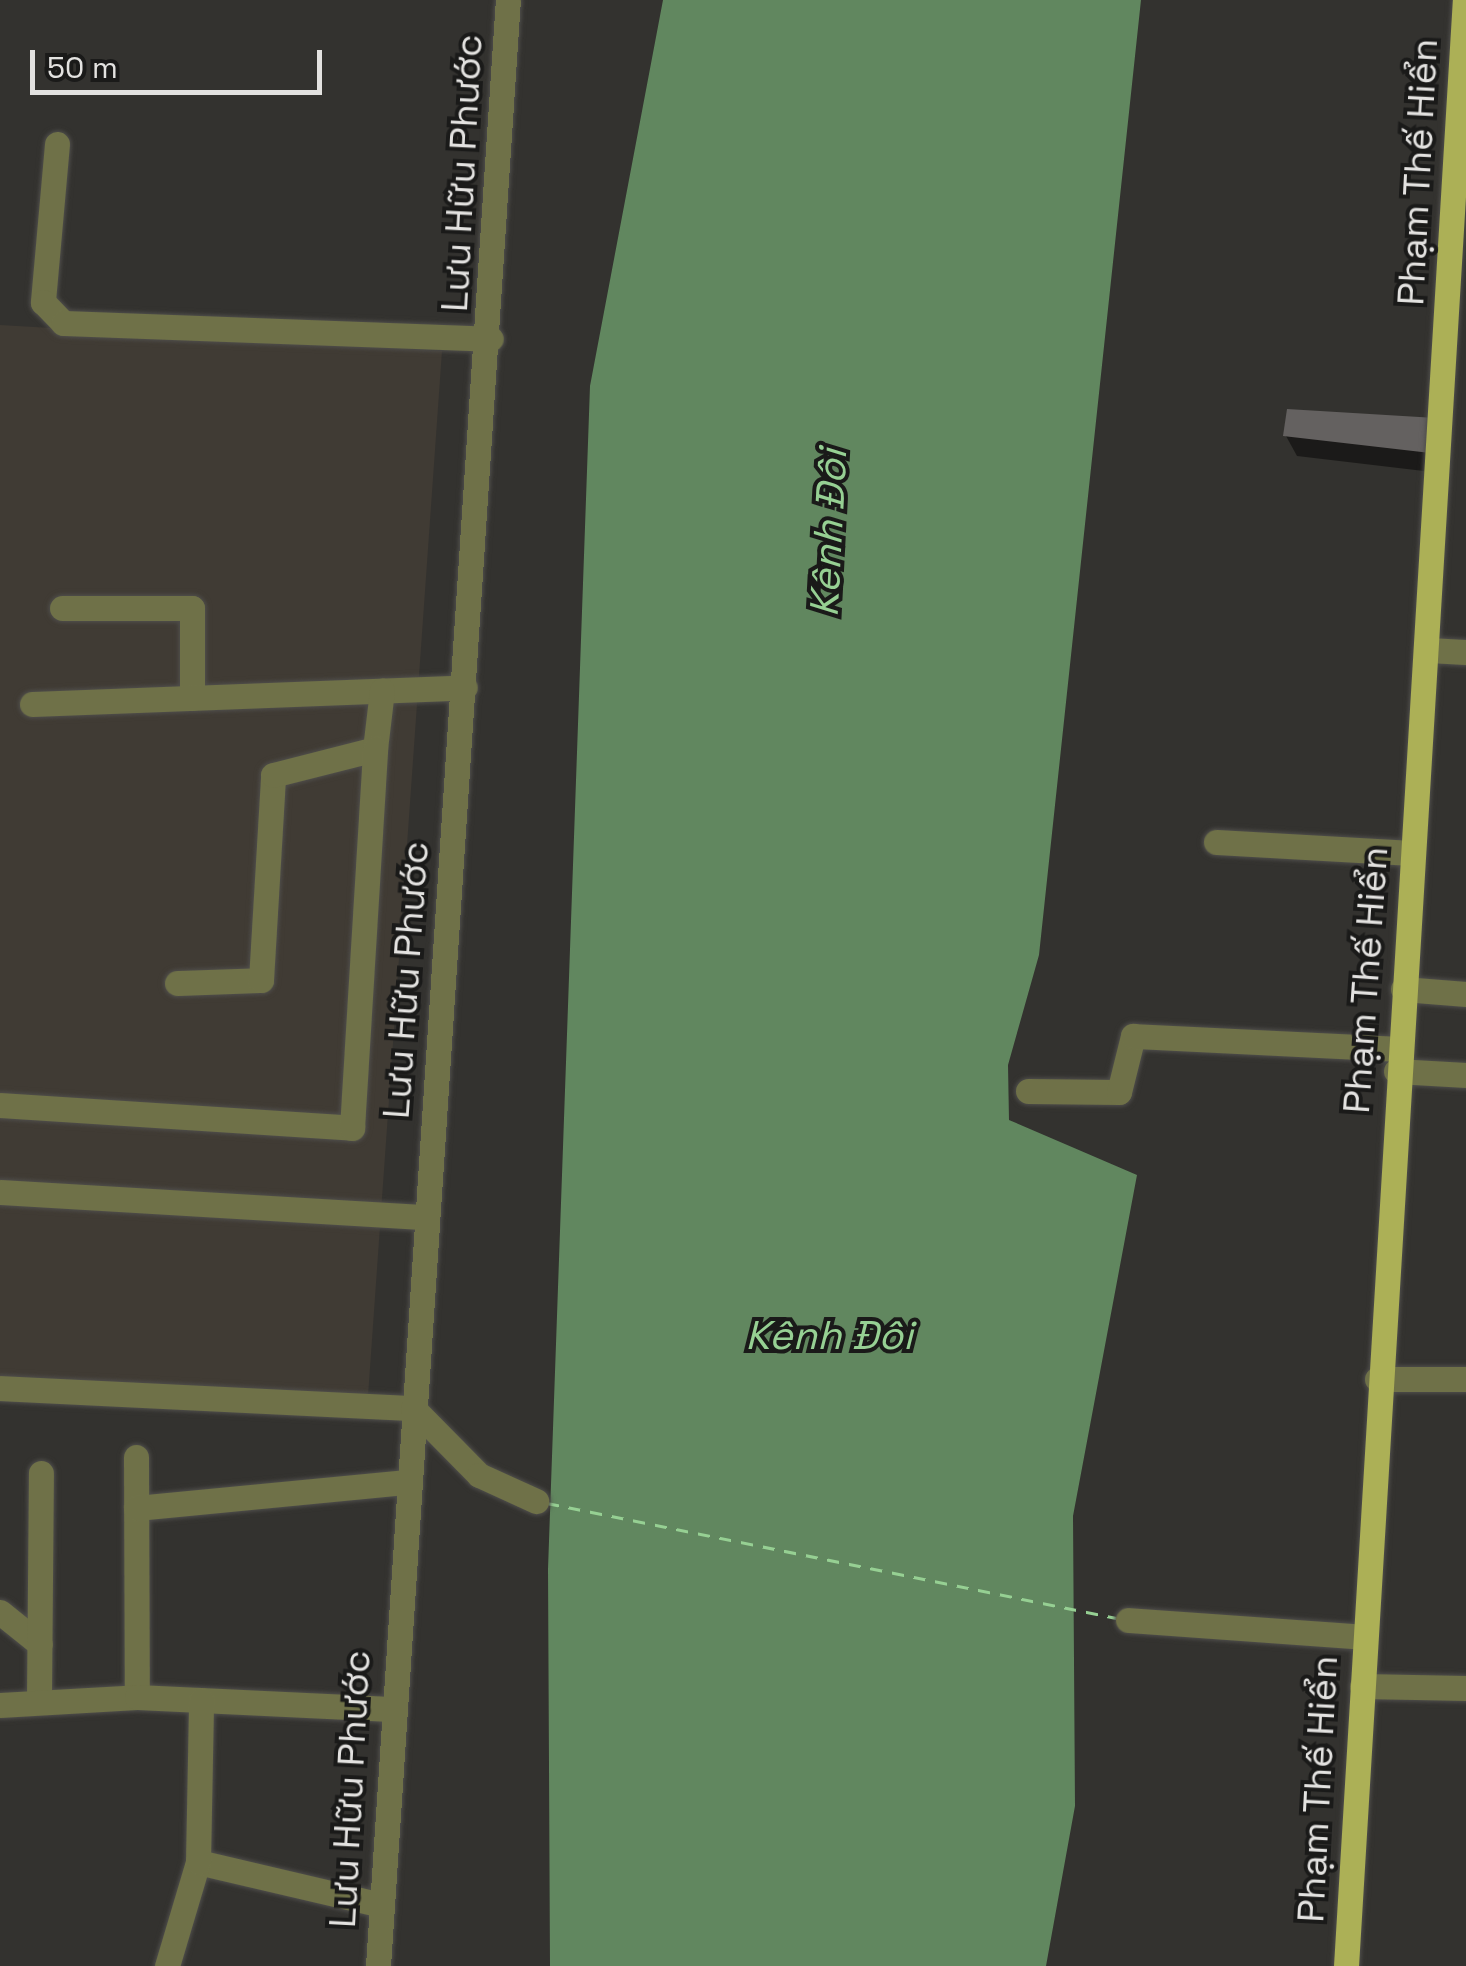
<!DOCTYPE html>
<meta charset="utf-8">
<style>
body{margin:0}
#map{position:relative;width:1466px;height:1966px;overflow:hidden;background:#33322f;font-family:"Space Grotesk",sans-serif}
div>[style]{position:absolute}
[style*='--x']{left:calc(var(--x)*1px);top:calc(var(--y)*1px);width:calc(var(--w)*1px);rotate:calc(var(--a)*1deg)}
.built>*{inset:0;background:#403b34}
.water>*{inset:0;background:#61875f}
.shadow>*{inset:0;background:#0007}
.ferry>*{height:2.5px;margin-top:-1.25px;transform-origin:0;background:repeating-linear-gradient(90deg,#96d093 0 12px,transparent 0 22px)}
.building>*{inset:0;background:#646160}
.roads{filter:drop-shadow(0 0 2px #4f4e4b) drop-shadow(0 0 2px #4f4e4b)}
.minor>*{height:25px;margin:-12.5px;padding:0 12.5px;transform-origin:12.5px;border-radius:12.5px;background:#6f7148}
.major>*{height:25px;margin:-12.5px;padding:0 12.5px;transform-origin:12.5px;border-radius:12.5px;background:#acb056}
span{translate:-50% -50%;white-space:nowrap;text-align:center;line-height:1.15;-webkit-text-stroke:8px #1a1a19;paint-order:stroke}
.street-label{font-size:38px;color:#e3e2e0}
.water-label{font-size:40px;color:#96d093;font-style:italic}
.scale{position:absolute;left:30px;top:50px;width:292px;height:45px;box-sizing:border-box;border:5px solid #e3e2e0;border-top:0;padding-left:12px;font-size:30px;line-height:35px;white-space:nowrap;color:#e3e2e0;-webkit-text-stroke:8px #1a1a19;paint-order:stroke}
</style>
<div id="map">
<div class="built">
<i style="clip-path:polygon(0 325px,442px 351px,368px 1396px,0 1378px)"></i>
</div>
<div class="water">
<i style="clip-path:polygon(663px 0,1141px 0,1039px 955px,1008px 1065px,1009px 1120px,1137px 1175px,1073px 1516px,1075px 1806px,1046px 1966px,550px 1966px,548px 1569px,590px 386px)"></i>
</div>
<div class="shadow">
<i style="clip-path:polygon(1286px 436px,1446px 441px,1449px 474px,1297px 456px)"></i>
</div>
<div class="ferry">
<i style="--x:547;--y:1503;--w:581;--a:11.41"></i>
</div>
<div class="building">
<i style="clip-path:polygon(1287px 409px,1436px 418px,1439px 454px,1283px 436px)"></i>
</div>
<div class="roads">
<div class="minor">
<i style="--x:57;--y:144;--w:159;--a:95.1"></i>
<i style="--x:43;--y:302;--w:29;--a:46"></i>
<i style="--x:63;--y:323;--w:428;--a:2.1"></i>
<i style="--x:62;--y:608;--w:130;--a:0"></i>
<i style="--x:192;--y:608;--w:90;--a:90"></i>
<i style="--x:1428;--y:650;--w:38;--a:3"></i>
<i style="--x:32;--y:704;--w:433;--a:-2.2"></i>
<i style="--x:1216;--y:842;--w:197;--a:3.2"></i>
<i style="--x:177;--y:983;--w:84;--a:-2"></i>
<i style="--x:261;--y:980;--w:205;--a:-86.6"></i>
<i style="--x:273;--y:775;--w:105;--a:-14.3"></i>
<i style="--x:375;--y:749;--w:59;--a:-83.2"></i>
<i style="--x:1403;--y:989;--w:63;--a:4.5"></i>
<i style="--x:1396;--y:1071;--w:70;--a:3.3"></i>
<i style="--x:1028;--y:1091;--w:91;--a:0.6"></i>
<i style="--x:1119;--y:1092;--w:58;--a:-76"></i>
<i style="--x:1133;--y:1036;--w:265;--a:2.8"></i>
<i style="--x:0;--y:1105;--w:353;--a:3.7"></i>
<i style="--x:352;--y:1128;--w:380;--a:-86.5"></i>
<i style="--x:0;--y:1192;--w:427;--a:3.4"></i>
<i style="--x:1377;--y:1379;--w:89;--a:0"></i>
<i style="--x:0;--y:1388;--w:413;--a:2.8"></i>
<i style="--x:413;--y:1408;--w:94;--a:45.4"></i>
<i style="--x:479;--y:1475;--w:63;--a:24.5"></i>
<i style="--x:136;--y:1457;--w:240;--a:89.8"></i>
<i style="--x:136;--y:1508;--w:273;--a:-5.5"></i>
<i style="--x:0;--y:1612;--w:51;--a:38.7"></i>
<i style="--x:1128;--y:1620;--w:237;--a:4.1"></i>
<i style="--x:1362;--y:1686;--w:104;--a:1.1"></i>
<i style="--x:39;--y:1696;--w:223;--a:-89.5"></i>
<i style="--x:0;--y:1705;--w:137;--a:-3.3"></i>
<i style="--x:137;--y:1697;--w:254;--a:2.7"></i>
<i style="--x:198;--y:1862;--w:188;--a:13.2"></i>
<i style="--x:167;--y:1966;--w:109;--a:-73.4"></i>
<i style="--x:198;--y:1862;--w:162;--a:-88.9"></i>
<i style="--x:378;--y:1966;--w:1970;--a:-86.22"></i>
</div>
<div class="major">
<i style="--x:1346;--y:1966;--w:1970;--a:-86.54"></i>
</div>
</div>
<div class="street-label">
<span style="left:1418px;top:172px;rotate:-87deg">Phạm Thế Hiển</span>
<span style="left:462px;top:173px;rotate:-87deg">Lưu Hữu Phước</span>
<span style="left:406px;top:980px;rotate:-86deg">Lưu Hữu Phước</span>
<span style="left:1366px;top:980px;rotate:-86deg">Phạm Thế Hiển</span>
<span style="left:350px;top:1789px;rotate:-87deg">Lưu Hữu Phước</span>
<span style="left:1318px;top:1789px;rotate:-87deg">Phạm Thế Hiển</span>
</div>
<div class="water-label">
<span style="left:829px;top:533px;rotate:-87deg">Kênh Đôi</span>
<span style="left:829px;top:1336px">Kênh Đôi</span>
</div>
<div class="scale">50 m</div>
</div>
